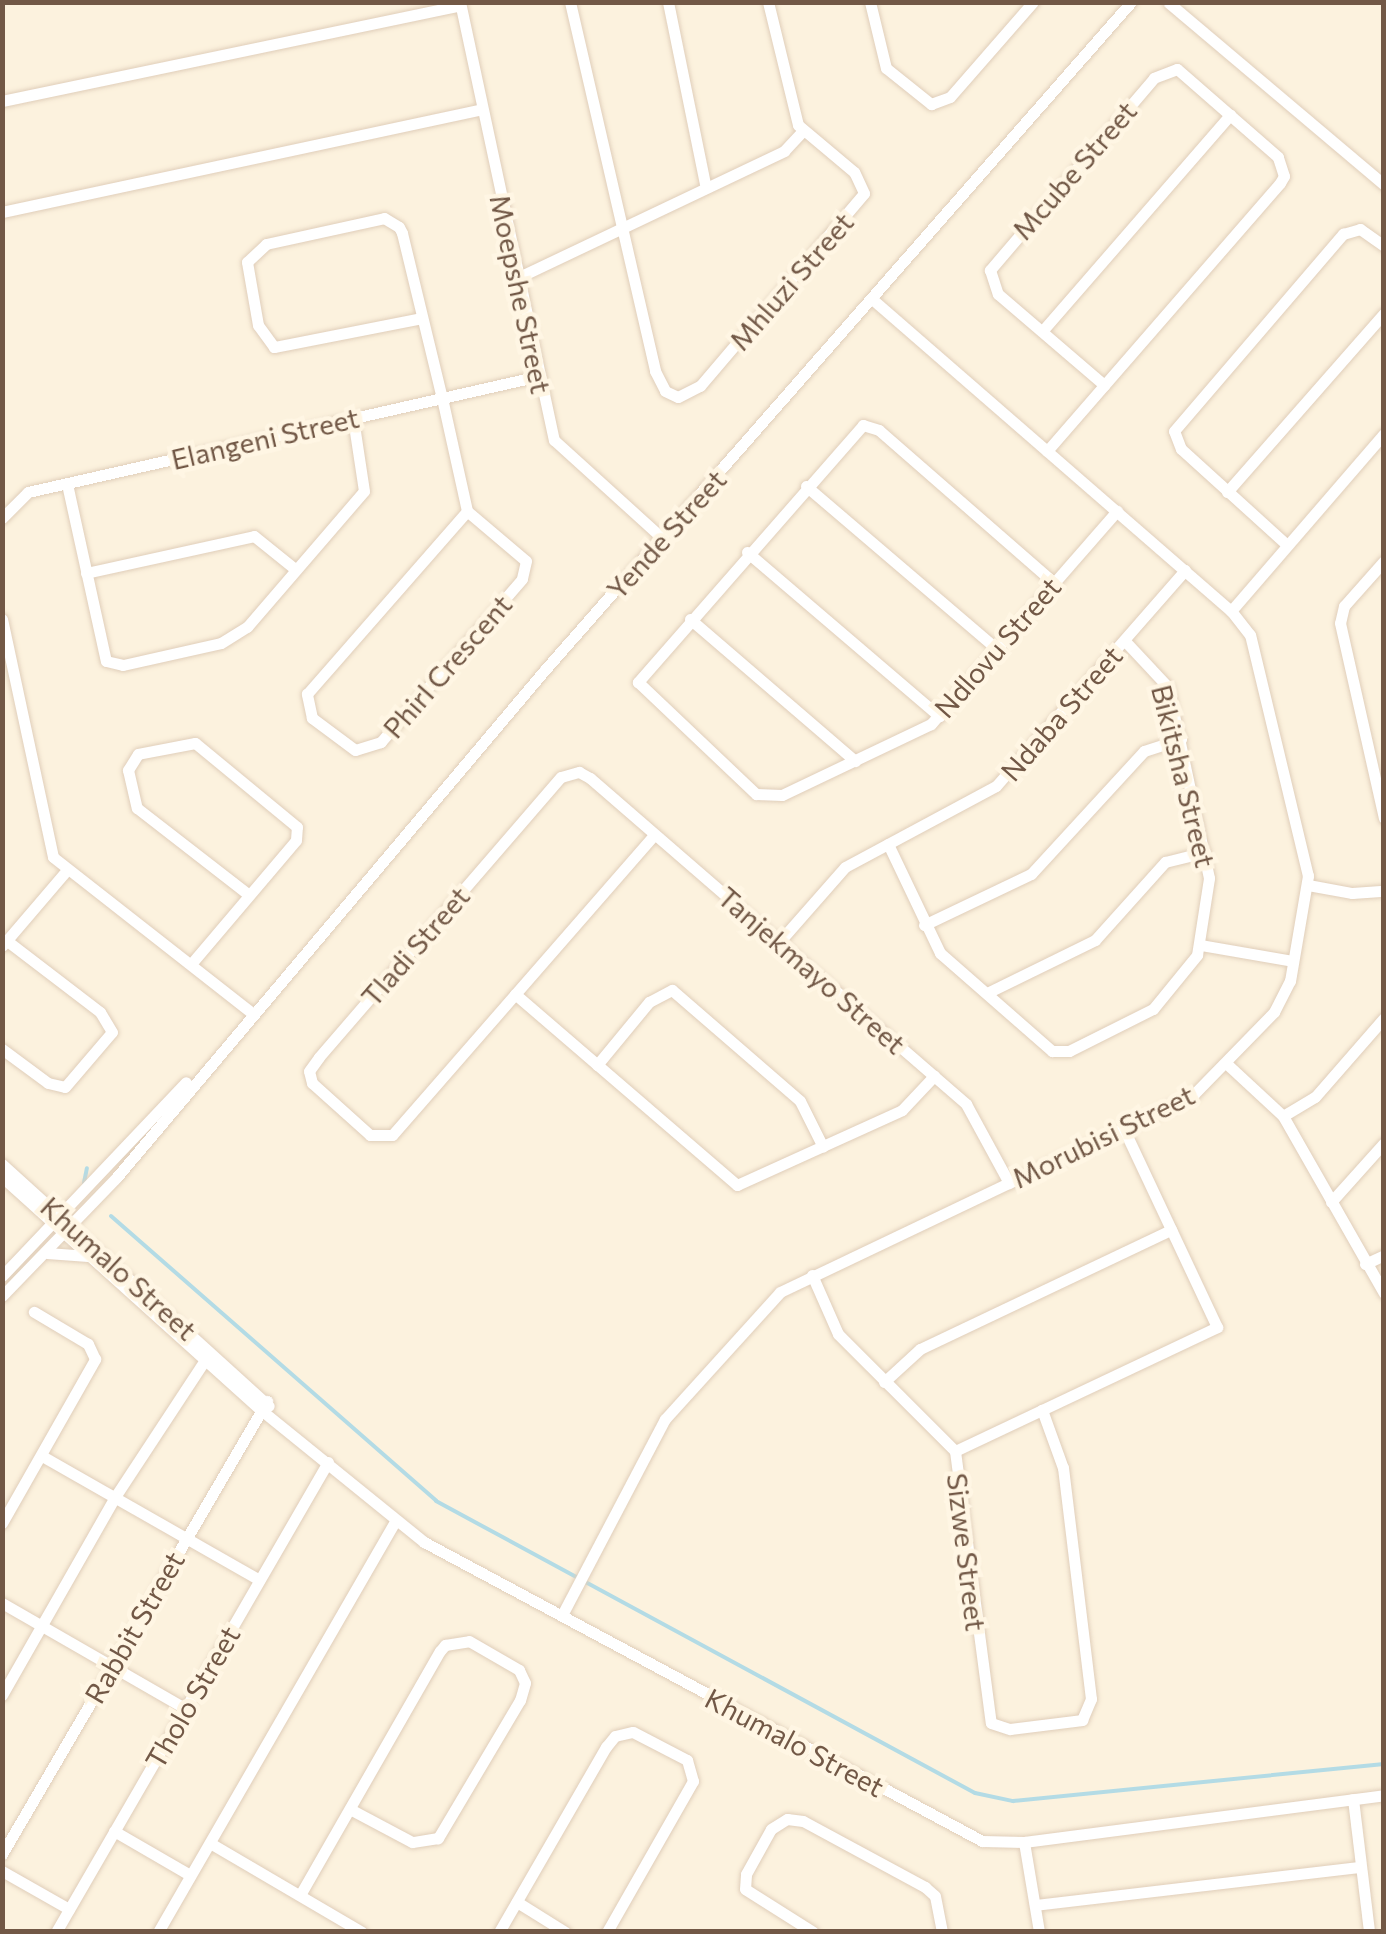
<!DOCTYPE html>
<style>
body{margin:0}
#map{position:relative;width:1386px;height:1934px;overflow:hidden;background:#fcf2de;font-family:Commissioner,sans-serif}
div>[style]{position:absolute}
[style*='--x']{left:calc(var(--x)*1px);top:calc(var(--y)*1px);width:calc(var(--w)*1px);rotate:calc(var(--a)*1deg)}
.stream>*{height:4px;margin:-2px;padding:0 2px;transform-origin:2px;border-radius:2px;background:#b3dbe5}
.roads{filter:drop-shadow(0 0 2px #e0ceba) drop-shadow(0 0 2px #e0ceba)}
.minor>*{height:11px;margin:-5.5px;padding:0 5.5px;transform-origin:5.5px;border-radius:5.5px;background:#fff}
span{translate:-50% -50%;white-space:nowrap;text-align:center;line-height:1.15;-webkit-text-stroke:9px #fff6e4;paint-order:stroke}
.street-label{font-size:28px;color:#725846}
.frame{position:absolute;inset:0;border:5px solid #725846;pointer-events:none}
</style>
<div id="map">
<div class="stream">
<i style="--x:84;--y:1183;--w:15;--a:-79"></i>
<i style="--x:111;--y:1216;--w:432;--a:41.2"></i>
<i style="--x:436;--y:1501;--w:613;--a:28.45"></i>
<i style="--x:975;--y:1793;--w:39;--a:12"></i>
<i style="--x:1013;--y:1801;--w:373;--a:-5.7"></i>
</div>
<div class="roads">
<div class="minor">
<i style="--x:460;--y:2;--w:448;--a:77.9"></i>
<i style="--x:554;--y:440;--w:147;--a:42.2"></i>
<i style="--x:570;--y:2;--w:379;--a:77"></i>
<i style="--x:655;--y:371;--w:22;--a:63"></i>
<i style="--x:665;--y:391;--w:14;--a:25"></i>
<i style="--x:678;--y:397;--w:25;--a:-27"></i>
<i style="--x:700;--y:386;--w:253;--a:-49.6"></i>
<i style="--x:864;--y:193;--w:23;--a:-115"></i>
<i style="--x:854;--y:172;--w:73;--a:-140"></i>
<i style="--x:798;--y:125;--w:127;--a:-103.7"></i>
<i style="--x:668;--y:2;--w:186;--a:78.5"></i>
<i style="--x:870;--y:2;--w:68;--a:76.4"></i>
<i style="--x:886;--y:68;--w:58;--a:38.7"></i>
<i style="--x:931;--y:104;--w:20;--a:-20"></i>
<i style="--x:950;--y:97;--w:126;--a:-48.9"></i>
<i style="--x:1169;--y:3;--w:282;--a:40.2"></i>
<i style="--x:2;--y:101;--w:468;--a:-11.8"></i>
<i style="--x:2;--y:212;--w:490;--a:-12.1"></i>
<i style="--x:517;--y:278;--w:296;--a:-25.4"></i>
<i style="--x:784;--y:151;--w:26;--a:-47"></i>
<i style="--x:422;--y:318;--w:151;--a:168.9"></i>
<i style="--x:274;--y:347;--w:27;--a:-126"></i>
<i style="--x:258;--y:325;--w:64;--a:-99.9"></i>
<i style="--x:247;--y:262;--w:26;--a:-43"></i>
<i style="--x:266;--y:244;--w:121;--a:-12.4"></i>
<i style="--x:384;--y:218;--w:17;--a:31"></i>
<i style="--x:399;--y:227;--w:7;--a:63"></i>
<i style="--x:402;--y:233;--w:170;--a:76.4"></i>
<i style="--x:442;--y:398;--w:116;--a:77.5"></i>
<i style="--x:467;--y:511;--w:77;--a:40.3"></i>
<i style="--x:526;--y:561;--w:18;--a:103"></i>
<i style="--x:522;--y:579;--w:216;--a:130.9"></i>
<i style="--x:381;--y:742;--w:27;--a:163"></i>
<i style="--x:355;--y:750;--w:54;--a:-143.3"></i>
<i style="--x:312;--y:718;--w:25;--a:-102"></i>
<i style="--x:307;--y:694;--w:243;--a:-48.8"></i>
<i style="--x:1044;--y:329;--w:284;--a:-49"></i>
<i style="--x:1047;--y:451;--w:355;--a:-49"></i>
<i style="--x:1280;--y:183;--w:8;--a:-60"></i>
<i style="--x:1284;--y:176;--w:20;--a:-108"></i>
<i style="--x:1278;--y:157;--w:134;--a:-138.9"></i>
<i style="--x:1177;--y:69;--w:25;--a:159"></i>
<i style="--x:1154;--y:78;--w:253;--a:130.5"></i>
<i style="--x:990;--y:270;--w:25;--a:72"></i>
<i style="--x:998;--y:294;--w:140;--a:40.6"></i>
<i style="--x:67;--y:484;--w:181;--a:77.6"></i>
<i style="--x:106;--y:661;--w:17;--a:13"></i>
<i style="--x:123;--y:665;--w:100;--a:-12.7"></i>
<i style="--x:221;--y:643;--w:31;--a:-32"></i>
<i style="--x:247;--y:627;--w:179;--a:-49.3"></i>
<i style="--x:364;--y:491;--w:74;--a:-98.6"></i>
<i style="--x:806;--y:486;--w:250;--a:40.5"></i>
<i style="--x:1227;--y:492;--w:238;--a:-48.7"></i>
<i style="--x:2;--y:518;--w:37;--a:-45"></i>
<i style="--x:28;--y:492;--w:524;--a:-12.79"></i>
<i style="--x:1287;--y:545;--w:143;--a:-137.8"></i>
<i style="--x:1181;--y:449;--w:19;--a:-111"></i>
<i style="--x:1174;--y:431;--w:260;--a:-49.4"></i>
<i style="--x:1343;--y:234;--w:18;--a:-16"></i>
<i style="--x:1360;--y:229;--w:29;--a:35"></i>
<i style="--x:747;--y:552;--w:253;--a:40.5"></i>
<i style="--x:1384;--y:561;--w:60;--a:131.6"></i>
<i style="--x:1344;--y:606;--w:17;--a:103"></i>
<i style="--x:1340;--y:623;--w:200;--a:77.3"></i>
<i style="--x:86;--y:573;--w:172;--a:-12.4"></i>
<i style="--x:254;--y:536;--w:53;--a:38.8"></i>
<i style="--x:1053;--y:582;--w:231;--a:-138.9"></i>
<i style="--x:879;--y:430;--w:17;--a:-163"></i>
<i style="--x:863;--y:425;--w:342;--a:131.2"></i>
<i style="--x:638;--y:682;--w:163;--a:43.5"></i>
<i style="--x:756;--y:794;--w:26;--a:2"></i>
<i style="--x:782;--y:795;--w:165;--a:-25.5"></i>
<i style="--x:931;--y:724;--w:283;--a:-48.9"></i>
<i style="--x:1231;--y:611;--w:234;--a:-49.2"></i>
<i style="--x:2;--y:619;--w:243;--a:77.9"></i>
<i style="--x:53;--y:857;--w:251;--a:38.1"></i>
<i style="--x:690;--y:619;--w:218;--a:40.7"></i>
<i style="--x:654;--y:835;--w:398;--a:131.1"></i>
<i style="--x:392;--y:1135;--w:22;--a:180"></i>
<i style="--x:370;--y:1135;--w:78;--a:-138.1"></i>
<i style="--x:312;--y:1083;--w:12;--a:-104"></i>
<i style="--x:309;--y:1071;--w:17;--a:-54"></i>
<i style="--x:319;--y:1057;--w:370;--a:-49.2"></i>
<i style="--x:561;--y:777;--w:19;--a:-16"></i>
<i style="--x:579;--y:772;--w:13;--a:29"></i>
<i style="--x:590;--y:778;--w:498;--a:40.9"></i>
<i style="--x:966;--y:1104;--w:90;--a:61.4"></i>
<i style="--x:888;--y:844;--w:121;--a:64.5"></i>
<i style="--x:940;--y:953;--w:149;--a:41.2"></i>
<i style="--x:1052;--y:1051;--w:17;--a:0"></i>
<i style="--x:1069;--y:1051;--w:94;--a:-26.6"></i>
<i style="--x:1153;--y:1009;--w:70;--a:-50.8"></i>
<i style="--x:1197;--y:955;--w:78;--a:-81.1"></i>
<i style="--x:1209;--y:878;--w:195;--a:-102.1"></i>
<i style="--x:1168;--y:687;--w:64;--a:-133.1"></i>
<i style="--x:1308;--y:885;--w:45;--a:10.3"></i>
<i style="--x:1352;--y:893;--w:32;--a:-4"></i>
<i style="--x:924;--y:925;--w:119;--a:-25.5"></i>
<i style="--x:1031;--y:874;--w:167;--a:-47.4"></i>
<i style="--x:1144;--y:751;--w:39;--a:-18"></i>
<i style="--x:780;--y:941;--w:98;--a:-48.7"></i>
<i style="--x:845;--y:867;--w:171;--a:-28.2"></i>
<i style="--x:996;--y:786;--w:287;--a:-48.8"></i>
<i style="--x:1201;--y:945;--w:93;--a:9.9"></i>
<i style="--x:2;--y:946;--w:99;--a:-49.5"></i>
<i style="--x:191;--y:964;--w:162;--a:-49.7"></i>
<i style="--x:296;--y:840;--w:13;--a:-86"></i>
<i style="--x:297;--y:827;--w:132;--a:-140.5"></i>
<i style="--x:195;--y:743;--w:58;--a:169.1"></i>
<i style="--x:138;--y:754;--w:19;--a:122"></i>
<i style="--x:128;--y:770;--w:39;--a:77"></i>
<i style="--x:137;--y:808;--w:140;--a:37.8"></i>
<i style="--x:987;--y:993;--w:120;--a:-26.1"></i>
<i style="--x:1095;--y:940;--w:105;--a:-48.1"></i>
<i style="--x:1165;--y:862;--w:41;--a:-14"></i>
<i style="--x:515;--y:994;--w:293;--a:40.7"></i>
<i style="--x:737;--y:1185;--w:181;--a:-24.4"></i>
<i style="--x:902;--y:1110;--w:47;--a:-46.7"></i>
<i style="--x:2;--y:1049;--w:57;--a:36.5"></i>
<i style="--x:48;--y:1083;--w:17;--a:13"></i>
<i style="--x:65;--y:1087;--w:72;--a:-49.5"></i>
<i style="--x:112;--y:1032;--w:23;--a:-121"></i>
<i style="--x:100;--y:1012;--w:117;--a:-142.6"></i>
<i style="--x:597;--y:1065;--w:82;--a:-50.5"></i>
<i style="--x:649;--y:1002;--w:26;--a:-28"></i>
<i style="--x:672;--y:990;--w:169;--a:40.9"></i>
<i style="--x:800;--y:1101;--w:51;--a:63.4"></i>
<i style="--x:1228;--y:1065;--w:75;--a:42.8"></i>
<i style="--x:1283;--y:1116;--w:204;--a:60.3"></i>
<i style="--x:1283;--y:1116;--w:37;--a:-31"></i>
<i style="--x:1315;--y:1097;--w:105;--a:-48.9"></i>
<i style="--x:2;--y:1164;--w:360;--a:42.2"></i>
<i style="--x:2;--y:1177;--w:348;--a:42"></i>
<i style="--x:261;--y:1410;--w:210;--a:39"></i>
<i style="--x:424;--y:1542;--w:633;--a:28.18"></i>
<i style="--x:982;--y:1841;--w:42;--a:1.4"></i>
<i style="--x:1024;--y:1842;--w:363;--a:-7.4"></i>
<i style="--x:1331;--y:1202;--w:79;--a:-48.1"></i>
<i style="--x:47;--y:1253;--w:41;--a:4.2"></i>
<i style="--x:1365;--y:1264;--w:21;--a:-25"></i>
<i style="--x:812;--y:1275;--w:64;--a:66.2"></i>
<i style="--x:838;--y:1334;--w:165;--a:45"></i>
<i style="--x:2;--y:1276;--w:267;--a:-46.5"></i>
<i style="--x:2;--y:1296;--w:164;--a:-46"></i>
<i style="--x:116;--y:1178;--w:662;--a:-49.84"></i>
<i style="--x:543;--y:672;--w:891;--a:-48.73"></i>
<i style="--x:884;--y:1382;--w:49;--a:-42.5"></i>
<i style="--x:920;--y:1349;--w:278;--a:-25.4"></i>
<i style="--x:955;--y:1451;--w:274;--a:82.5"></i>
<i style="--x:991;--y:1723;--w:20;--a:18"></i>
<i style="--x:1010;--y:1729;--w:73;--a:-7.1"></i>
<i style="--x:1082;--y:1720;--w:23;--a:-67"></i>
<i style="--x:1091;--y:1699;--w:233;--a:-96.9"></i>
<i style="--x:1063;--y:1468;--w:62;--a:-109.9"></i>
<i style="--x:955;--y:1451;--w:290;--a:-25.3"></i>
<i style="--x:1217;--y:1327;--w:219;--a:-115.2"></i>
<i style="--x:42;--y:1456;--w:250;--a:29.7"></i>
<i style="--x:2;--y:1523;--w:189;--a:-60.4"></i>
<i style="--x:95;--y:1359;--w:17;--a:-115"></i>
<i style="--x:88;--y:1344;--w:63;--a:-149.3"></i>
<i style="--x:2;--y:1603;--w:212;--a:29.9"></i>
<i style="--x:562;--y:1615;--w:221;--a:-62.3"></i>
<i style="--x:665;--y:1419;--w:171;--a:-47.8"></i>
<i style="--x:780;--y:1292;--w:458;--a:-25.5"></i>
<i style="--x:1193;--y:1095;--w:116;--a:-45.7"></i>
<i style="--x:1274;--y:1012;--w:35;--a:-63"></i>
<i style="--x:1290;--y:981;--w:107;--a:-80.3"></i>
<i style="--x:1308;--y:876;--w:248;--a:-103.5"></i>
<i style="--x:1250;--y:635;--w:31;--a:-128"></i>
<i style="--x:1231;--y:611;--w:476;--a:-139"></i>
<i style="--x:2;--y:1695;--w:228;--a:-60.3"></i>
<i style="--x:115;--y:1497;--w:164;--a:-56.7"></i>
<i style="--x:1353;--y:1799;--w:134;--a:83.1"></i>
<i style="--x:114;--y:1831;--w:88;--a:30.1"></i>
<i style="--x:1024;--y:1842;--w:91;--a:80.5"></i>
<i style="--x:210;--y:1843;--w:176;--a:30.4"></i>
<i style="--x:2;--y:1854;--w:525;--a:-59.67"></i>
<i style="--x:2;--y:1871;--w:77;--a:29.6"></i>
<i style="--x:300;--y:1895;--w:281;--a:-60.2"></i>
<i style="--x:440;--y:1651;--w:8;--a:-50"></i>
<i style="--x:445;--y:1645;--w:24;--a:-9"></i>
<i style="--x:469;--y:1641;--w:58;--a:30.1"></i>
<i style="--x:519;--y:1670;--w:14;--a:65"></i>
<i style="--x:525;--y:1683;--w:18;--a:106"></i>
<i style="--x:520;--y:1700;--w:161;--a:120.7"></i>
<i style="--x:438;--y:1838;--w:26;--a:171"></i>
<i style="--x:412;--y:1842;--w:70;--a:-152"></i>
<i style="--x:517;--y:1902;--w:57;--a:32"></i>
<i style="--x:1035;--y:1905;--w:327;--a:-6.7"></i>
<i style="--x:56;--y:1932;--w:543;--a:-59.94"></i>
<i style="--x:158;--y:1932;--w:474;--a:-60"></i>
<i style="--x:499;--y:1932;--w:214;--a:-60"></i>
<i style="--x:606;--y:1747;--w:14;--a:-51"></i>
<i style="--x:615;--y:1736;--w:18;--a:-13"></i>
<i style="--x:633;--y:1732;--w:61;--a:27.4"></i>
<i style="--x:687;--y:1760;--w:22;--a:74"></i>
<i style="--x:693;--y:1781;--w:174;--a:119.7"></i>
<i style="--x:813;--y:1932;--w:80;--a:-147.7"></i>
<i style="--x:745;--y:1889;--w:15;--a:-86"></i>
<i style="--x:746;--y:1874;--w:51;--a:-60.9"></i>
<i style="--x:771;--y:1829;--w:19;--a:-32"></i>
<i style="--x:787;--y:1819;--w:16;--a:7"></i>
<i style="--x:803;--y:1821;--w:139;--a:28.4"></i>
<i style="--x:925;--y:1887;--w:13;--a:42"></i>
<i style="--x:935;--y:1896;--w:37;--a:79"></i>
</div>
</div>
<div class="street-label">
<span style="left:1074px;top:170px;rotate:-49deg">Mcube Street</span>
<span style="left:791px;top:281px;rotate:-49deg">Mhluzi Street</span>
<span style="left:521px;top:294px;rotate:78deg">Moepshe Street</span>
<span style="left:265px;top:438px;rotate:-13deg">Elangeni Street</span>
<span style="left:666px;top:534px;rotate:-48deg">Yende Street</span>
<span style="left:997px;top:647px;rotate:-49deg">Ndlovu Street</span>
<span style="left:447px;top:666px;rotate:-49deg">PhirI Crescent</span>
<span style="left:1061px;top:713px;rotate:-49deg">Ndaba Street</span>
<span style="left:1184px;top:776px;rotate:76deg">Bikitsha Street</span>
<span style="left:415px;top:946px;rotate:-49deg">Tladi Street</span>
<span style="left:812px;top:970px;rotate:41deg">Tanjekmayo Street</span>
<span style="left:1103px;top:1136px;rotate:-26deg">Morubisi Street</span>
<span style="left:119px;top:1268px;rotate:42deg">Khumalo Street</span>
<span style="left:967px;top:1552px;rotate:83deg">Sizwe Street</span>
<span style="left:134px;top:1627px;rotate:-60deg">Rabbit Street</span>
<span style="left:192px;top:1697px;rotate:-60deg">Tholo Street</span>
<span style="left:795px;top:1742px;rotate:28deg">Khumalo Street</span>
</div>
<div class="frame"></div>
</div>
